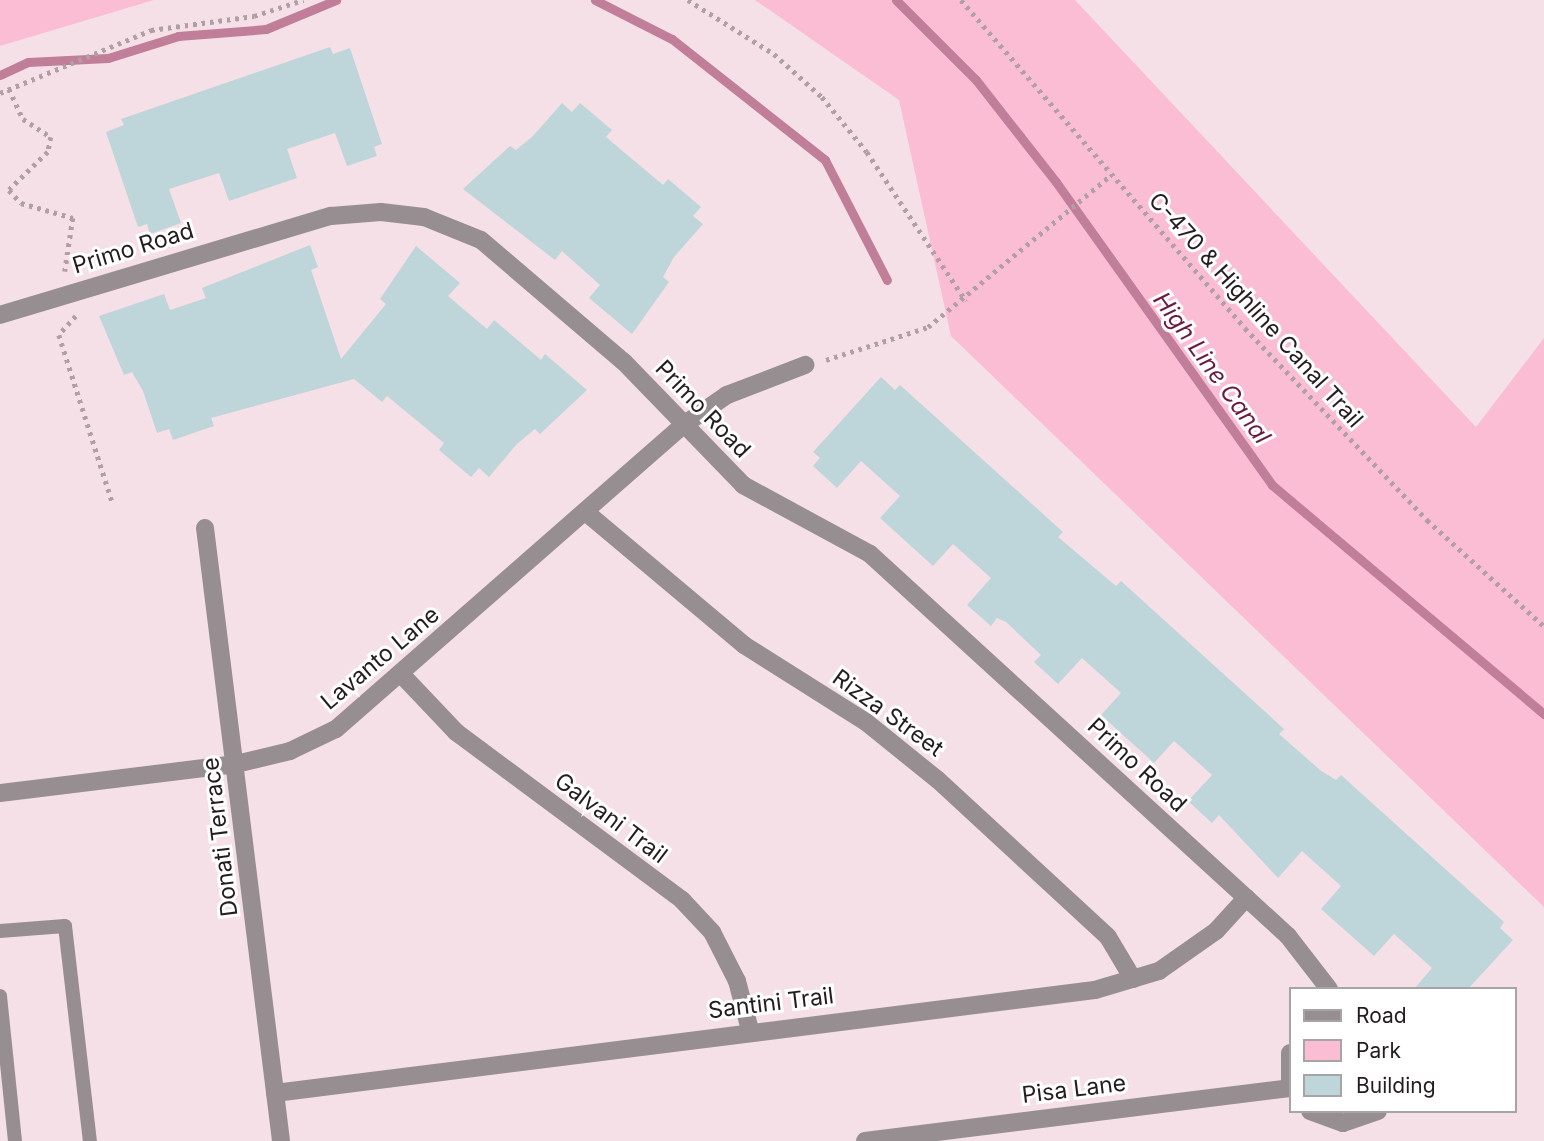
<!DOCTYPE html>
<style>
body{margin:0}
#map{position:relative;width:1544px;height:1141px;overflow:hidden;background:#f6e0e8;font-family:Inter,sans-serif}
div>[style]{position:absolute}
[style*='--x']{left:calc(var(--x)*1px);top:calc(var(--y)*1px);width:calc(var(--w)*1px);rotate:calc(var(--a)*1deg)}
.green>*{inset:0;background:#fabdd4}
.stream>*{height:9px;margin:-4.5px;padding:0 4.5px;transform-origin:4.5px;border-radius:4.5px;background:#c07e98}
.building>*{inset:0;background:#bed5d9}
.path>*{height:4.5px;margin-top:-2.25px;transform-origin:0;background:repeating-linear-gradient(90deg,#b09fa5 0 3.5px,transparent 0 8.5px)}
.lane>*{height:14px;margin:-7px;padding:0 7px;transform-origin:7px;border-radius:7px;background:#978e91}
.street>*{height:18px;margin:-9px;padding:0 9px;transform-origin:9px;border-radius:9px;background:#978e91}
span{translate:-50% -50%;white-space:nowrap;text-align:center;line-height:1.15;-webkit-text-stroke:6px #fff;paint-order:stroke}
.street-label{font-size:23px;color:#241c1f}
.water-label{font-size:24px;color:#6a1b42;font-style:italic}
.legend{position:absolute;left:1289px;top:987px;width:228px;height:126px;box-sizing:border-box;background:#fff;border:2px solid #a7a4a5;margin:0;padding:9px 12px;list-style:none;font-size:21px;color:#241c1f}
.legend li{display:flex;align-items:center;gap:14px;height:35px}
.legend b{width:35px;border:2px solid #a7a4a5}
</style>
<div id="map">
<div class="green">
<i style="clip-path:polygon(0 0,154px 0,0 46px)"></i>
<i style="clip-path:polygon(755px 0,1075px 0,1476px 427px,1544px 338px,1544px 907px,951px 336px,899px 100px)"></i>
</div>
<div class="stream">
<i style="--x:595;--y:0;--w:86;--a:26.9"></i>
<i style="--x:672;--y:39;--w:195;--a:38.3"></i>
<i style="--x:825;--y:160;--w:135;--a:62.7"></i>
<i style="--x:896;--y:0;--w:113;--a:45"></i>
<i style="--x:976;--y:80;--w:130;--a:51.9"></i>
<i style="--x:1056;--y:182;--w:372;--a:54.5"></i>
<i style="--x:1272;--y:485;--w:356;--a:40.1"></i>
<i style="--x:0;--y:75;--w:31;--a:-25"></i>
<i style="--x:28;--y:62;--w:80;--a:-2.9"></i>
<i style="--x:108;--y:58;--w:73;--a:-17.4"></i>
<i style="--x:178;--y:36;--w:88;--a:-4.5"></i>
<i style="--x:266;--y:29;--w:76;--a:-22.5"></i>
</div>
<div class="building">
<i style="clip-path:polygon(330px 47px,333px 54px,350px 48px,382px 144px,374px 147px,377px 156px,347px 166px,335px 133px,287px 149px,297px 178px,229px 201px,219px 173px,169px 189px,181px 223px,150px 234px,147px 224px,138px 227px,106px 132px,124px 125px,121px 119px)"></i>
<i style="clip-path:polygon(562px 103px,572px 112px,580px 103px,612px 130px,606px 137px,663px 185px,668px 179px,701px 207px,693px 216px,703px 224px,674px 257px,663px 277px,669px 282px,632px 334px,589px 298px,600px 285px,562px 251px,555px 260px,463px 189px,510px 146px,516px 150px,533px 136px)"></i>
<i style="clip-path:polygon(310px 245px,318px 267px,311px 270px,341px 359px,386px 304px,380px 299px,416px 246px,460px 283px,448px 296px,487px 329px,494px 320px,541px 360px,545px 354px,587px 390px,540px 434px,535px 429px,517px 444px,489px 477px,479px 468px,471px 477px,439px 450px,444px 443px,387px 396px,382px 402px,354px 379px,211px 418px,214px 426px,173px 440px,169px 429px,157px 433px,143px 391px,132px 372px,124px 375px,99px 316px,164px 294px,170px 310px,206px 298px,202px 288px)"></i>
<i style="clip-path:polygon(881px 377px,895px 390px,900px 385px,1063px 532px,1058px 537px,1116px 586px,1121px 581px,1284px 729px,1279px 734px,1320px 770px,1336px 780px,1341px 775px,1504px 922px,1500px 928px,1513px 940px,1468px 989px,1414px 989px,1432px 968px,1394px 934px,1374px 956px,1321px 909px,1341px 886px,1302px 851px,1278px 878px,1219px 815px,1212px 823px,1188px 801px,1212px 775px,1174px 741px,1154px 763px,1101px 715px,1121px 693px,1082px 658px,1058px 684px,1034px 662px,1041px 655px,1006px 622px,997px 618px,991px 626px,967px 605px,991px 578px,953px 544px,933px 566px,880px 518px,900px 496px,861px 461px,837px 488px,813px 466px,820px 458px,813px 452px)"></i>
</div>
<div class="path">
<i style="--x:688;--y:0;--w:102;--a:32.1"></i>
<i style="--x:774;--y:54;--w:64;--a:41.9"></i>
<i style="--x:822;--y:97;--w:71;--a:50.7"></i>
<i style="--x:867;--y:152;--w:179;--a:56.4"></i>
<i style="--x:961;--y:0;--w:434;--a:49.1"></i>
<i style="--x:1245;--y:328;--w:265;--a:46.5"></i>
<i style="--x:1427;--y:520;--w:158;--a:42.2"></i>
<i style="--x:9;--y:89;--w:33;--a:65"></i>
<i style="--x:23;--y:119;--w:33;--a:33"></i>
<i style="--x:51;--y:137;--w:15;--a:101"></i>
<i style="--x:48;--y:152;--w:54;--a:135.7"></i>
<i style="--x:9;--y:190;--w:18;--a:47"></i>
<i style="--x:21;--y:203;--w:54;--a:16.1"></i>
<i style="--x:73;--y:218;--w:54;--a:98.6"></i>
<i style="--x:0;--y:93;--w:164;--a:-22.6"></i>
<i style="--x:151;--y:30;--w:104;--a:-7.7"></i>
<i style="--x:254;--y:16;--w:52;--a:-18.1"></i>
<i style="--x:76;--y:316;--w:25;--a:132"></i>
<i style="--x:59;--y:335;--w:177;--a:72.3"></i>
<i style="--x:826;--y:360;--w:107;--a:-17.9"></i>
<i style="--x:928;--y:327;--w:238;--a:-39.7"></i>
</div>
<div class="lane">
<i style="--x:0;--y:931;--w:65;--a:-4.4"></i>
<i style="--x:65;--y:926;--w:216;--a:83.4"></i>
<i style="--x:0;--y:996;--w:146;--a:84.1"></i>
</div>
<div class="street">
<i style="--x:0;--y:315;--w:345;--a:-16.7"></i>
<i style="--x:331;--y:216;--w:50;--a:-4.6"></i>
<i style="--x:381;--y:212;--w:43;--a:6.6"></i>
<i style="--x:424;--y:217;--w:61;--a:22"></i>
<i style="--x:481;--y:240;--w:188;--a:40.5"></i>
<i style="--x:624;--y:362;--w:171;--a:45.9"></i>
<i style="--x:743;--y:485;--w:145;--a:28.5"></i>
<i style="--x:870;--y:554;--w:566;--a:42.42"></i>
<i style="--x:1288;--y:936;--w:67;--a:52.3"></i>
<i style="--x:588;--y:514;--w:204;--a:40"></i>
<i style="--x:744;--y:645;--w:144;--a:32.3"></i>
<i style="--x:866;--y:722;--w:92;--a:38.9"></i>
<i style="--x:938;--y:780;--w:231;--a:42.7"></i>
<i style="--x:1108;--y:937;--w:49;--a:59.2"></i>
<i style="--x:205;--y:528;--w:618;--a:82.93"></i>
<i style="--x:401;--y:674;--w:80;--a:46.5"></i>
<i style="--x:456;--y:732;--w:282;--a:36.6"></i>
<i style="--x:682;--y:900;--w:44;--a:46.8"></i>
<i style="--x:712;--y:932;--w:55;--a:63"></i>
<i style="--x:737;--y:981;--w:51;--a:75.1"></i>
<i style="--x:0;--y:793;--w:238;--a:-7"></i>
<i style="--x:236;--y:764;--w:56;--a:-13.5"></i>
<i style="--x:290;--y:751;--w:51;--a:-25.6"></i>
<i style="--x:336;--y:729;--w:460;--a:-41.2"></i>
<i style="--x:682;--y:426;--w:55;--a:-34.6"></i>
<i style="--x:727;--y:395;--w:84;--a:-21"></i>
<i style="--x:1290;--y:1053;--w:28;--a:90"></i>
<i style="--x:275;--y:1093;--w:826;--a:-7.16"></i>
<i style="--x:1095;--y:990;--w:67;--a:-16.5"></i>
<i style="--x:1159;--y:971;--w:70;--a:-35.1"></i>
<i style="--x:1216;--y:931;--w:45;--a:-47.7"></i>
<i style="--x:1310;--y:1111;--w:35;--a:20"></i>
<i style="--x:1343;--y:1123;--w:37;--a:-19"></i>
<i style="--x:865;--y:1141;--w:428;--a:-7.1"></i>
</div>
<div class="street-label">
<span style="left:133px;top:248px;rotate:-17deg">Primo Road</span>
<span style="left:1256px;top:310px;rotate:48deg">C-470 &amp; Highline Canal Trail</span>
<span style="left:703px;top:409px;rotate:46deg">Primo Road</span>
<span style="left:380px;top:658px;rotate:-40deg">Lavanto Lane</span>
<span style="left:888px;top:713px;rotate:36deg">Rizza Street</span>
<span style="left:1137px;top:765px;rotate:43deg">Primo Road</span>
<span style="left:611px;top:818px;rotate:37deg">Galvani Trail</span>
<span style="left:220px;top:837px;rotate:-97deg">Donati Terrace</span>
<span style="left:771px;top:1003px;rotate:-7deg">Santini Trail</span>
<span style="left:1074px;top:1089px;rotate:-7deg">Pisa Lane</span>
</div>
<div class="water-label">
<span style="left:1212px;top:368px;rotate:54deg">High Line Canal</span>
</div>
<ul class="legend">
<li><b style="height:9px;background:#978e91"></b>Road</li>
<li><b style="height:19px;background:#fabdd4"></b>Park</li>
<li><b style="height:19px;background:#bed5d9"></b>Building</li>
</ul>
</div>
